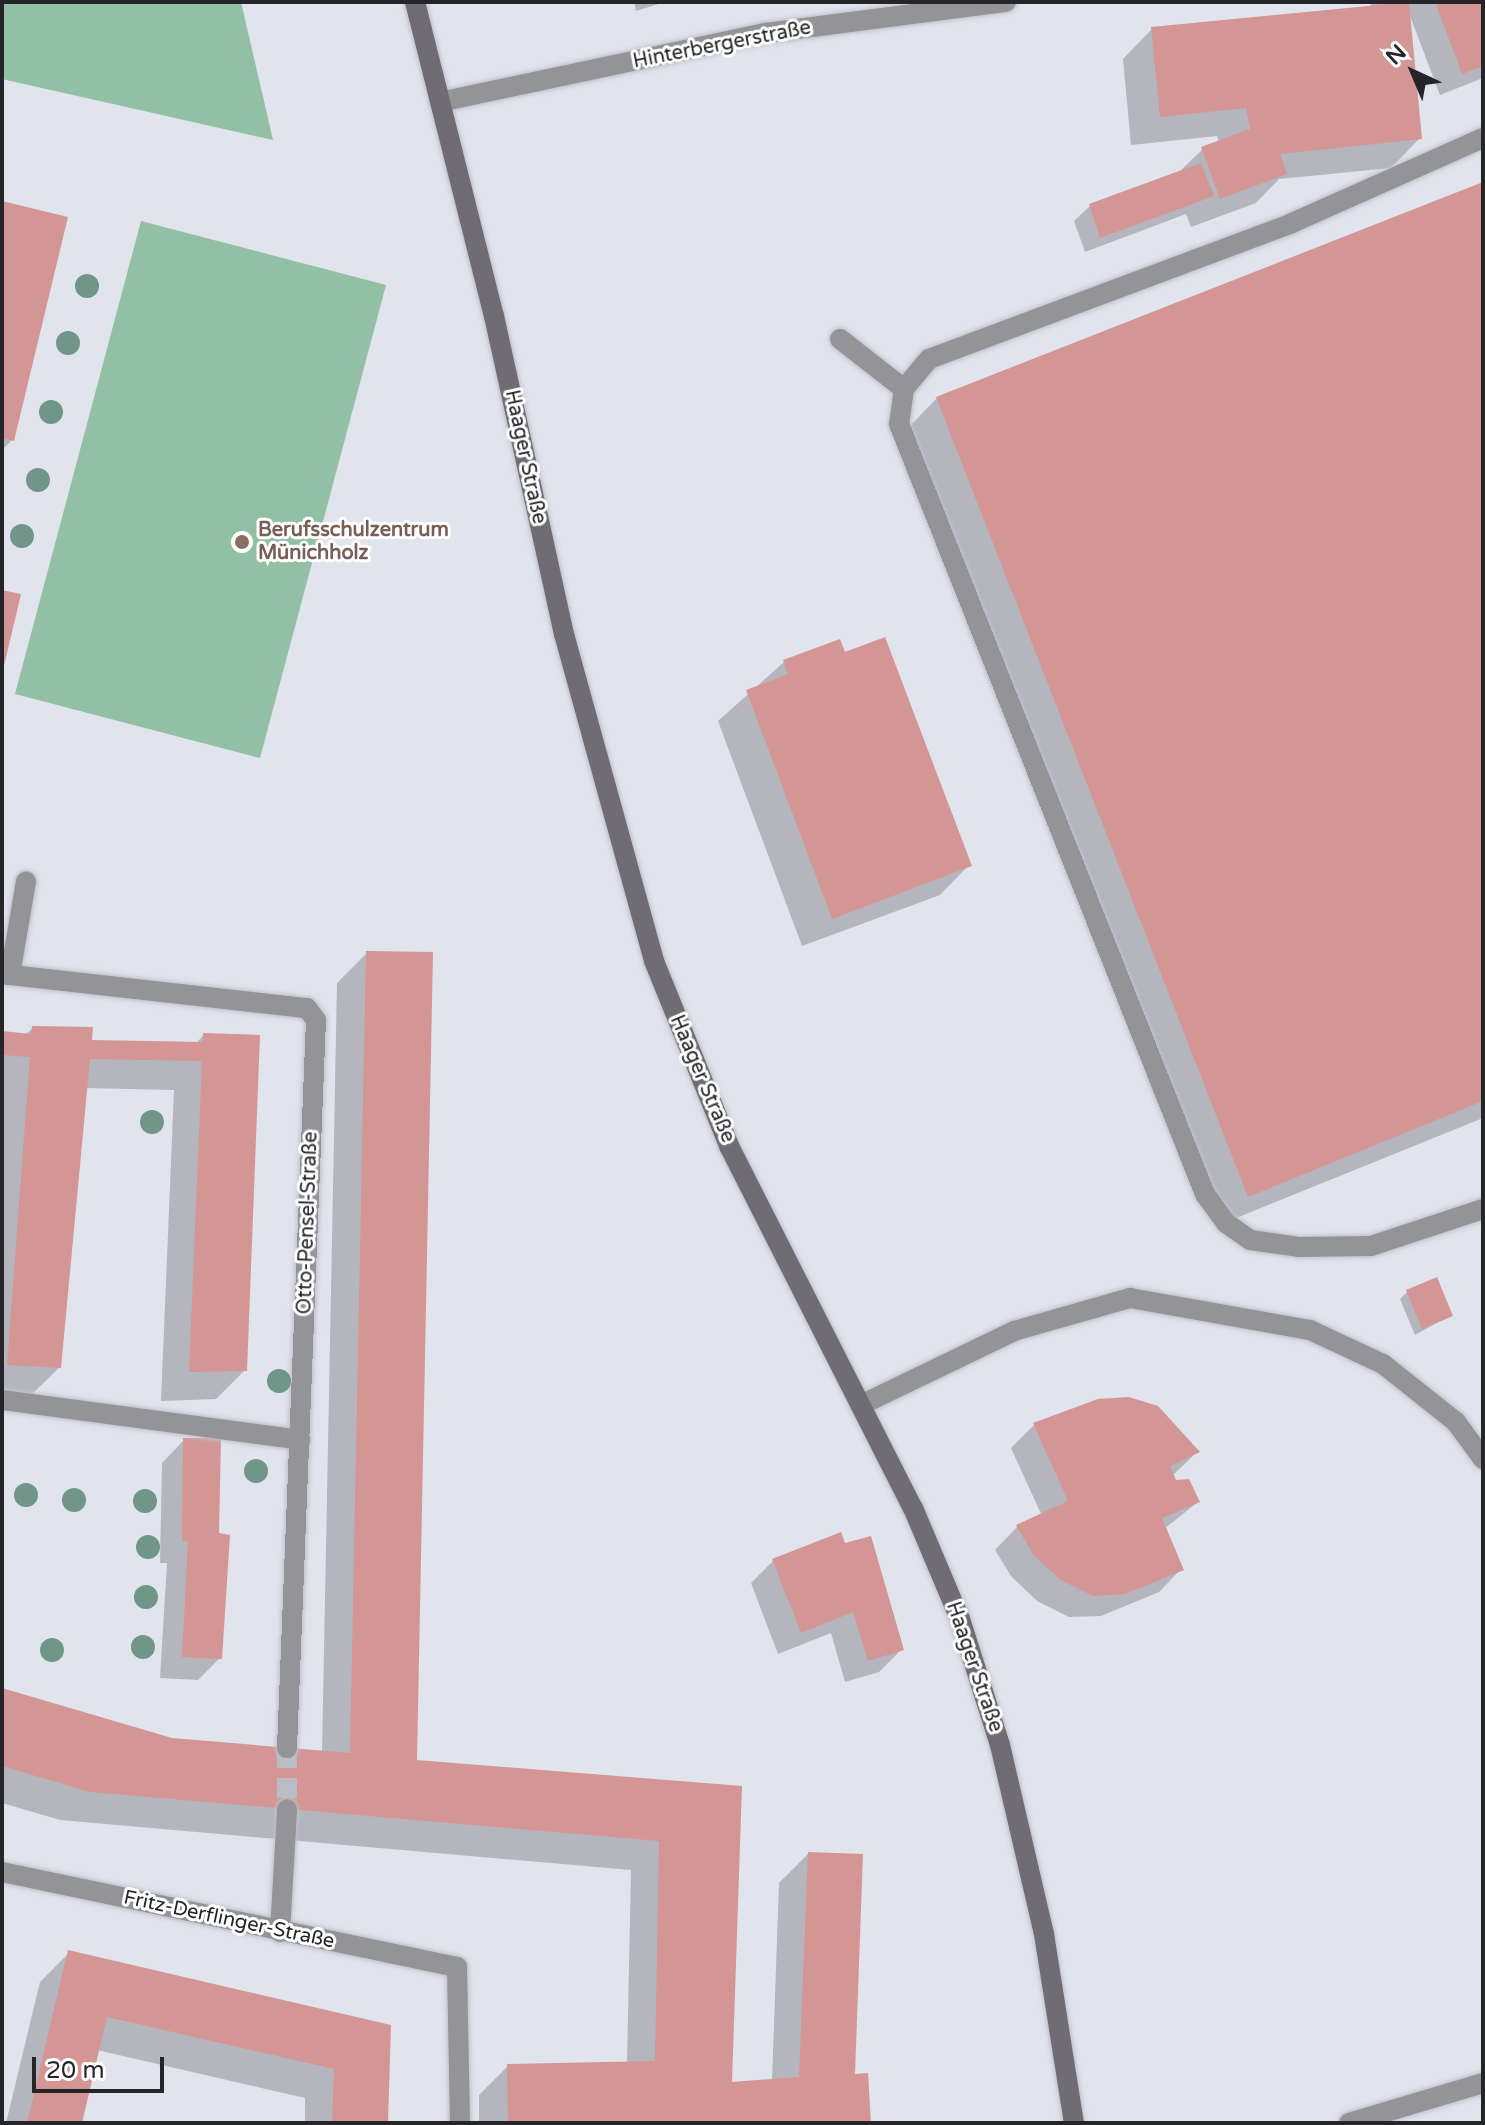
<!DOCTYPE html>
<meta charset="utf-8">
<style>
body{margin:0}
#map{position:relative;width:1485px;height:2125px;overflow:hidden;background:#e1e3ed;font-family:"Varela Round",sans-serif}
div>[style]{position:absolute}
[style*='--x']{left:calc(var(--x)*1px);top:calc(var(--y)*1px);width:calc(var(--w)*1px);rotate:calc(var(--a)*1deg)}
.green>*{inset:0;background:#91c0a5}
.shadow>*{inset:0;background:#0003}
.building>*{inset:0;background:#d39695}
.street-tunnel>*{height:20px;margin-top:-10px;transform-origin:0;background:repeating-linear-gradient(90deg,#bbbdc6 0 20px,transparent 0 30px)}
.roads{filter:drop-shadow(0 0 2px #bfc1ca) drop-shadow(0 0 2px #bfc1ca)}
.lane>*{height:20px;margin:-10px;padding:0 10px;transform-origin:10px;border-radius:10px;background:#949397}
.street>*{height:20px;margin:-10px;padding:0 10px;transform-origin:10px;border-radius:10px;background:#949397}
.secondary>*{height:20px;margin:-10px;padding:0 10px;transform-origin:10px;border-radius:10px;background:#6f6d73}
.trees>*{width:24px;height:24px;margin:-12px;border-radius:50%;background:#70968a}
.dots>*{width:22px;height:22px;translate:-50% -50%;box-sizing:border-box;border:4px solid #fff;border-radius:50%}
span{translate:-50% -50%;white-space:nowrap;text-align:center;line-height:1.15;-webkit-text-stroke:6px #fff;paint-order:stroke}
.street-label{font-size:20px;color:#252529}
.education-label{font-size:20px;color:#785e54;font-weight:700}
.left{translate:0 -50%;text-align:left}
.frame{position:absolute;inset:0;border:4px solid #252529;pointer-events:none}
.north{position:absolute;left:1373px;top:32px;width:80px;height:80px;-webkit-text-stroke:6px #fff;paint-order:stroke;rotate:316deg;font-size:22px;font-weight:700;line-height:32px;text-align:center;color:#252529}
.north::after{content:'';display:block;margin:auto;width:28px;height:36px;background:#252529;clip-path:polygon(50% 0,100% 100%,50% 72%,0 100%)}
.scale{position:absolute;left:32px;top:2057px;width:132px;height:36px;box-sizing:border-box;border:4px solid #252529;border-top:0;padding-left:10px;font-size:24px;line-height:28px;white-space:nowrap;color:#252529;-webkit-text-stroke:6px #fff;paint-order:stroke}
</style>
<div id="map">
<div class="green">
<i style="clip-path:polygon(2px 2px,241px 2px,273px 140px,2px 79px)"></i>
<i style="clip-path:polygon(141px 221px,386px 285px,260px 758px,15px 694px)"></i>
</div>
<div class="shadow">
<i style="clip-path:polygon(634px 2px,665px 2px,636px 11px)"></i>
<i style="clip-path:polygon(1370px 2px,1483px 2px,1483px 78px,1440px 95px,1410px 16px,1420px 138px,1391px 168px,1279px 179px,1256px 203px,1191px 227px,1186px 214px,1085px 252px,1074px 221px,1090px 206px,1178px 173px,1203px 149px,1219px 143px,1217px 136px,1131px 145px,1123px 59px,1152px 29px,1372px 7px)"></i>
<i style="clip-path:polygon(1483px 184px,1483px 1118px,1219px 1225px,908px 428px,937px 398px)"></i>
<i style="clip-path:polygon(2px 203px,12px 440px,2px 450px)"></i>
<i style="clip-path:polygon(844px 655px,969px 865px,940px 895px,802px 946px,718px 721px,784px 662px)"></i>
<i style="clip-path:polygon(367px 953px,415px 1762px,740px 1788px,729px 2084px,772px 2081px,779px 1883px,808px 1854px,853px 2076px,869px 2123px,479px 2123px,479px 2095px,508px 2066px,627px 2064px,631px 1870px,60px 1820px,2px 1803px,2px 1690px,172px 1740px,322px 1753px,337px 983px)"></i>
<i style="clip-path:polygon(33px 1028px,90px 1042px,195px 1044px,204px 1035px,245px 1370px,216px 1399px,161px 1401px,174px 1090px,86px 1088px,60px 1367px,30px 1396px,2px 1395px,2px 1033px,25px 1035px)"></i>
<i style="clip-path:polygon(1407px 1292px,1451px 1315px,1415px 1335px,1400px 1299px)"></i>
<i style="clip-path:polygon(1098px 1401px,1197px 1452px,1172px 1476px,1198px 1502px,1164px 1529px,1181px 1569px,1159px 1592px,1101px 1616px,1069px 1617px,1037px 1601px,1011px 1576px,995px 1550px,1017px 1527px,1042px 1516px,1011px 1448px,1034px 1425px)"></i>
<i style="clip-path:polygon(184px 1440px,217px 1535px,220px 1658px,198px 1680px,160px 1678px,167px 1563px,160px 1563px,162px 1463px)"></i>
<i style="clip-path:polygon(840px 1535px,902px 1649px,879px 1672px,845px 1682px,831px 1633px,778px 1654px,751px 1583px,773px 1561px)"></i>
<i style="clip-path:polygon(69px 1953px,389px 2026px,386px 2123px,305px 2123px,305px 2098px,97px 2050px,80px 2123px,6px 2123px,40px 1982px)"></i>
</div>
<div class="building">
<i style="clip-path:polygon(1409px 2px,1422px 139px,1280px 154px,1287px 174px,1220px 199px,1201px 147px,1250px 129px,1246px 108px,1160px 117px,1151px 27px)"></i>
<i style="clip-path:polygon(1435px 2px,1483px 2px,1483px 66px,1462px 74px)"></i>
<i style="clip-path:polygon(1201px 163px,1214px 196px,1100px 238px,1089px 204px)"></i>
<i style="clip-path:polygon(1483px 182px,1483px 1101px,1248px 1197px,936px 397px)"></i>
<i style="clip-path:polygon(2px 201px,68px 217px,14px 441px,2px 438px)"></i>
<i style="clip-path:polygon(2px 590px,21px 594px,3px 670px,2px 670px)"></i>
<i style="clip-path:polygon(885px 637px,972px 866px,832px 919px,746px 690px,788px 674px,783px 660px,840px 639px,845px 652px)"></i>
<i style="clip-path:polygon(366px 951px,433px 952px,417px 1760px,742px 1786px,732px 2082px,799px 2077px,808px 1852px,863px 1854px,855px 2074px,868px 2073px,871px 2123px,508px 2123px,507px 2064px,655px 2061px,659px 1841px,90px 1792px,2px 1766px,2px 1688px,172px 1738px,350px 1753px)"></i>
<i style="clip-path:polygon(32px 1026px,93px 1027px,92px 1040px,203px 1042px,203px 1033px,260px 1035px,247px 1371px,189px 1372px,202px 1061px,90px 1059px,61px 1368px,7px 1365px,30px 1057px,2px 1055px,2px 1031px,31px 1034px)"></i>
<i style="clip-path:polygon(1437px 1277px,1453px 1316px,1422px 1329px,1406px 1290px)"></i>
<i style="clip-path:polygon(1129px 1397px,1158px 1406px,1200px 1452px,1170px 1466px,1176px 1480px,1189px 1479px,1200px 1502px,1162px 1518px,1184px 1570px,1125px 1594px,1093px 1596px,1059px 1579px,1033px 1554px,1016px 1525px,1068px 1501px,1033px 1423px,1098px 1399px)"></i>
<i style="clip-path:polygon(183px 1438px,221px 1438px,219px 1533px,230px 1535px,222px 1659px,182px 1657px,188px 1541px,182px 1541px)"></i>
<i style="clip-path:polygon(841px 1532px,845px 1543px,871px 1536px,904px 1650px,868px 1661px,853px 1612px,801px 1633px,772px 1559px)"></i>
<i style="clip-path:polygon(68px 1950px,391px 2025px,388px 2123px,332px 2123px,334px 2069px,107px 2017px,82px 2123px,27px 2123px)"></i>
</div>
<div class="street-tunnel">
<i style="--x:287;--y:1748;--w:61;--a:90"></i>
</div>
<div class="roads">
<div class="lane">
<i style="--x:1483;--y:138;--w:211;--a:156"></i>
<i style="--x:1290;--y:224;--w:385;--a:159.5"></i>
<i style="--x:929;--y:359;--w:39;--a:130"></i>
<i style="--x:904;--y:389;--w:35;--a:98"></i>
<i style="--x:899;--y:424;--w:829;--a:68.33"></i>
<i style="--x:1205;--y:1194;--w:36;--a:54"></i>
<i style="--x:1226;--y:1223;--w:29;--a:35"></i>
<i style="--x:1250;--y:1240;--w:49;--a:8.1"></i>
<i style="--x:1299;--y:1247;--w:72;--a:-0.8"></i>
<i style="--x:1371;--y:1246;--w:118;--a:-18.3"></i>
<i style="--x:840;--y:339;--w:81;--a:38"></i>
<i style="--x:10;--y:975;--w:95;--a:-80.3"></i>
<i style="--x:2;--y:1400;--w:301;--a:7.6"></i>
<i style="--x:861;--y:1405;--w:170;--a:-25.8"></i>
<i style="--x:1014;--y:1331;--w:121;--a:-15.9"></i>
<i style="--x:1130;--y:1298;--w:183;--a:10.1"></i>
<i style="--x:1310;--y:1330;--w:81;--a:25"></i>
<i style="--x:1383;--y:1364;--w:93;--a:38.5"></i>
<i style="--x:1456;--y:1422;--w:46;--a:53.9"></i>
<i style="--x:1349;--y:2123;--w:140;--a:-16.6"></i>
</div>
<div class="street">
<i style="--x:440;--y:102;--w:333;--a:-12"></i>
<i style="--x:766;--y:33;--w:242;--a:-7.4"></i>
<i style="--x:2;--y:974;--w:307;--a:6.4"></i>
<i style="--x:307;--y:1008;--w:15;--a:53"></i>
<i style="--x:316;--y:1020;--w:729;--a:92.28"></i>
<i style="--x:2;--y:1872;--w:465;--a:11.8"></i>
<i style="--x:457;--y:1967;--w:156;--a:88.9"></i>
<i style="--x:280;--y:1932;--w:123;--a:-86.7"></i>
</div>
<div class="secondary">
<i style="--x:415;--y:2;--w:324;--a:75.9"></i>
<i style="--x:494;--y:316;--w:326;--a:77.6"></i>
<i style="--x:564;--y:634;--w:339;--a:74.6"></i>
<i style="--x:654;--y:961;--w:200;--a:67.9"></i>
<i style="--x:729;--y:1146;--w:406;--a:63.1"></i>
<i style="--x:913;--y:1508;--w:121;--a:67.1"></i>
<i style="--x:960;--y:1619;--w:132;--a:72.4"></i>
<i style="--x:1000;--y:1745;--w:194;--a:76.9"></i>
<i style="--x:1044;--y:1934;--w:191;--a:81"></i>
</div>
</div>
<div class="trees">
<i style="left:87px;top:286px"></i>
<i style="left:68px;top:343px"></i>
<i style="left:51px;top:412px"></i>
<i style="left:38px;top:480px"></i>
<i style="left:22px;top:536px"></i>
<i style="left:152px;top:1122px"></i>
<i style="left:279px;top:1381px"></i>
<i style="left:256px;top:1471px"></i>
<i style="left:26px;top:1495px"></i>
<i style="left:74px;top:1500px"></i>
<i style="left:145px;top:1501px"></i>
<i style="left:148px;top:1547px"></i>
<i style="left:146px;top:1597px"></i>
<i style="left:143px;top:1647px"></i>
<i style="left:52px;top:1650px"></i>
</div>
<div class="dots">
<i style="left:242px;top:542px;background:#8d6e63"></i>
</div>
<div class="street-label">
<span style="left:722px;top:45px;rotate:-11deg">Hinterbergerstraße</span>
<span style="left:525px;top:457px;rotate:78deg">Haager Straße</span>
<span style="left:702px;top:1079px;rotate:67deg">Haager Straße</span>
<span style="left:308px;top:1223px;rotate:-88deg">Otto-Pensel-Straße</span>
<span style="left:974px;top:1667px;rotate:71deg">Haager Straße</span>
<span style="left:229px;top:1920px;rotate:12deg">Fritz-Derflinger-Straße</span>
</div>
<div class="education-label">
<span class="left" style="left:258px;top:542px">Berufsschulzentrum<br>Münichholz</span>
</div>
<div class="frame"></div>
<div class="north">N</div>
<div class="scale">20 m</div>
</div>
